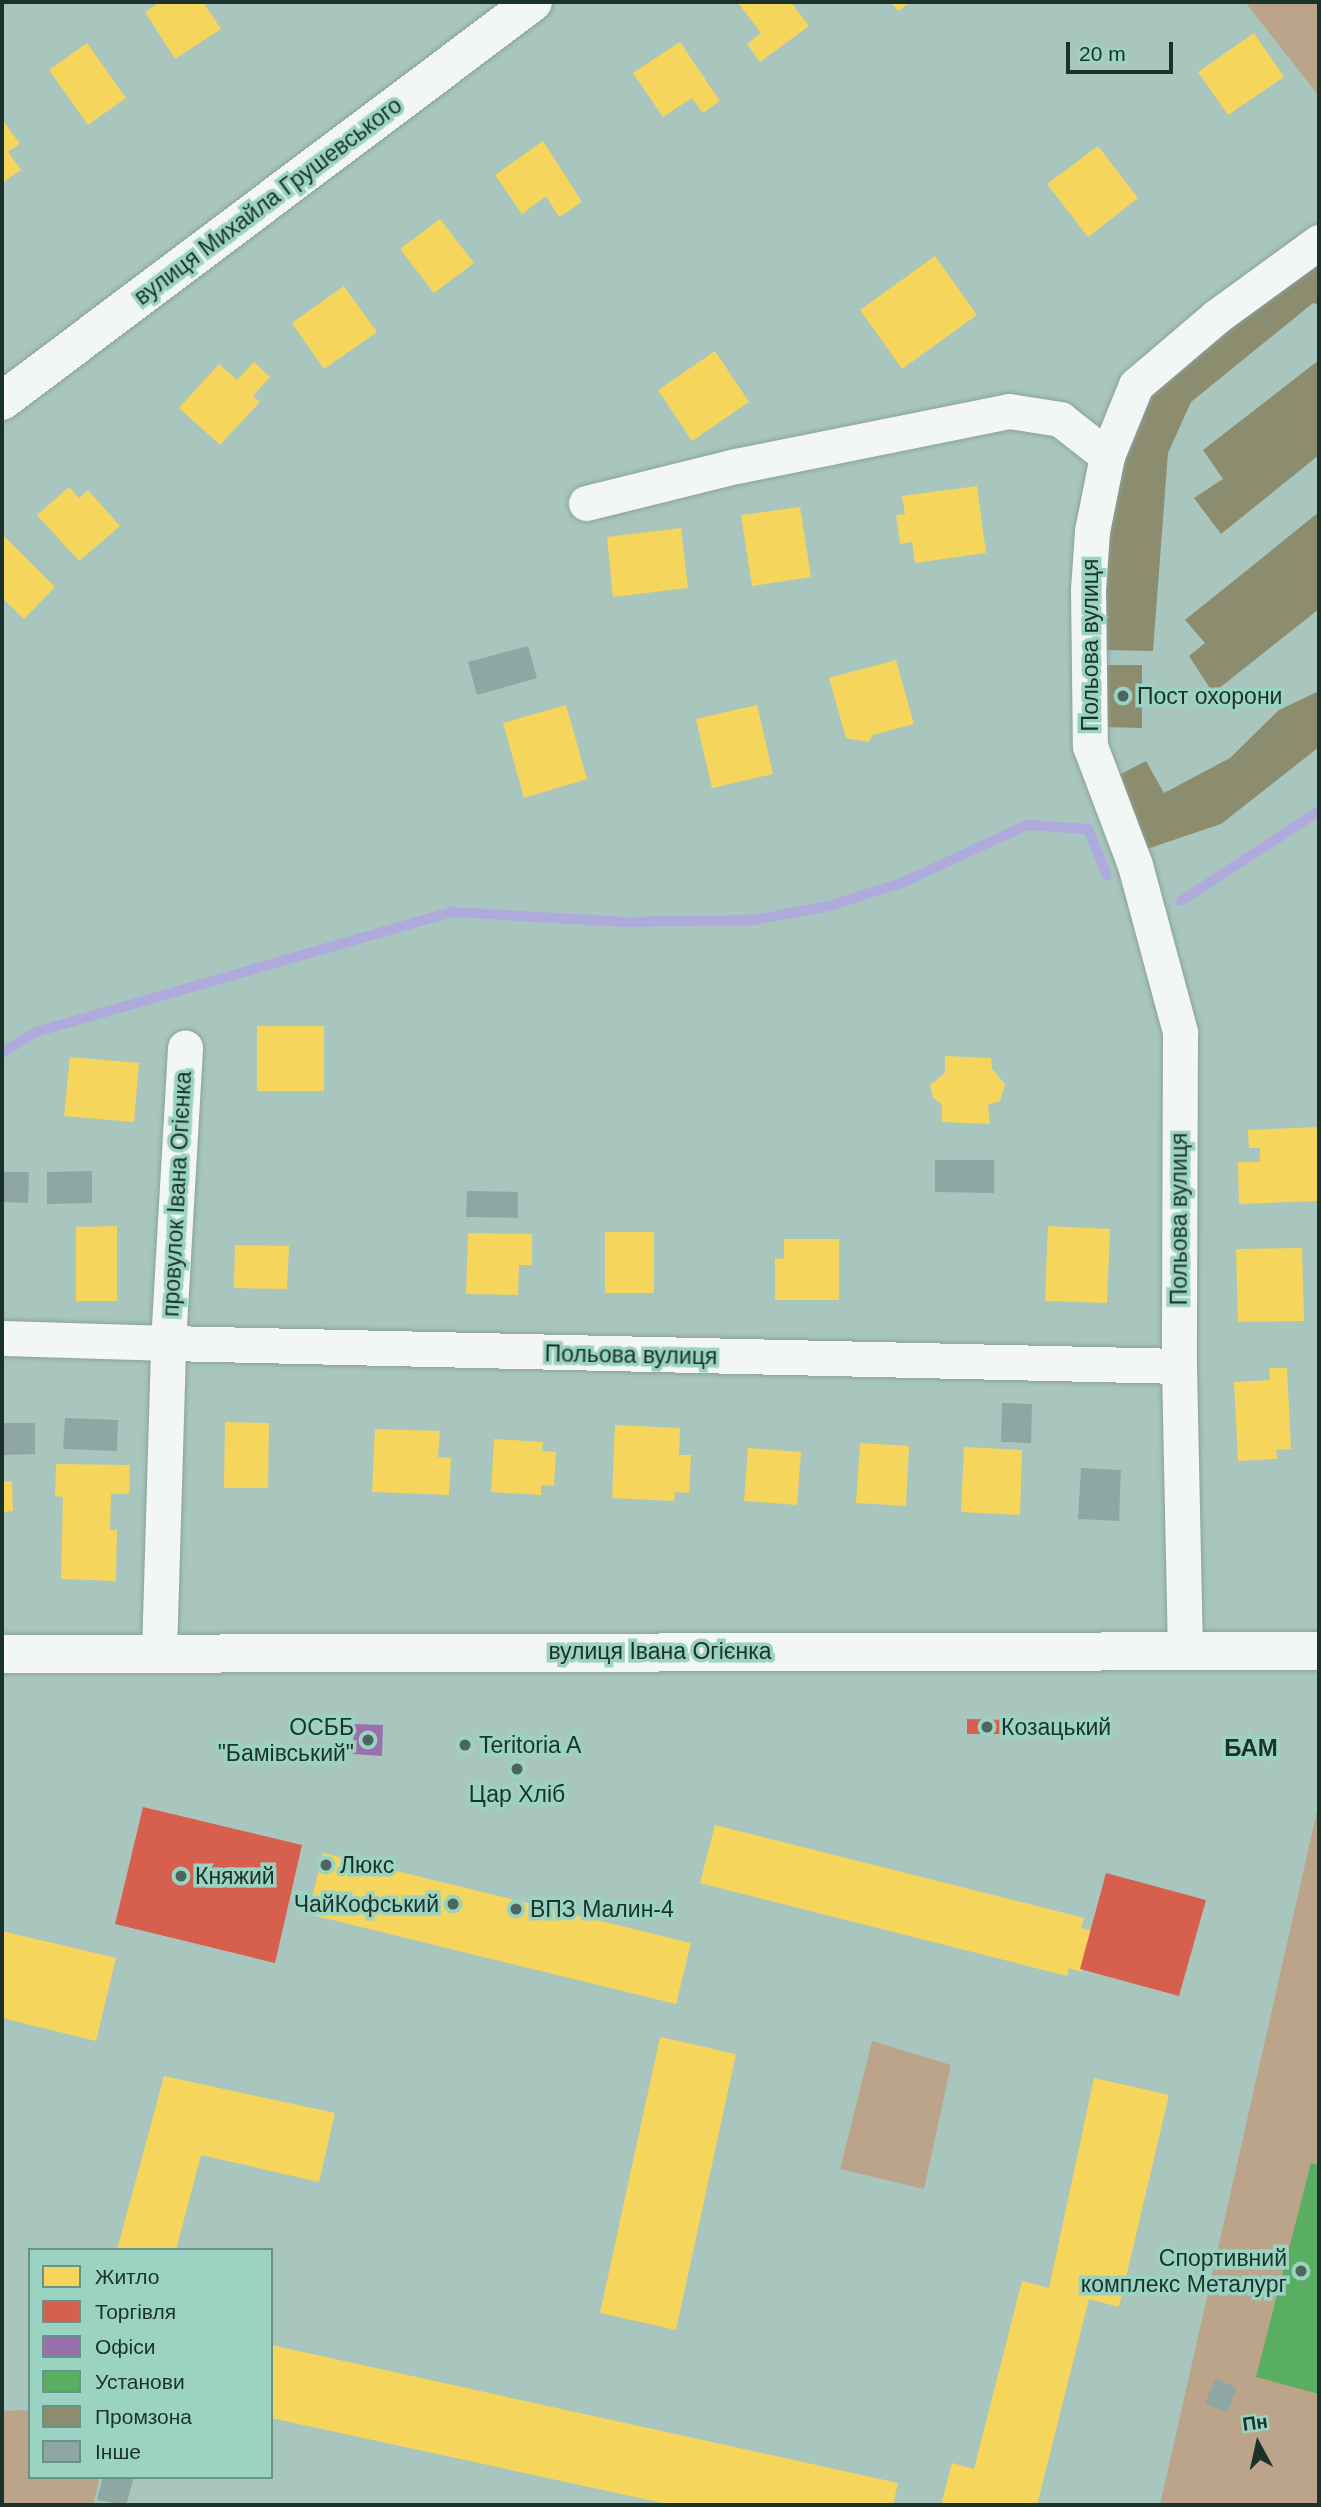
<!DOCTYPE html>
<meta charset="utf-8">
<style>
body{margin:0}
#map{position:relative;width:1321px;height:2507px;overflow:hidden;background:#a8c6bd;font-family:Helvetica,sans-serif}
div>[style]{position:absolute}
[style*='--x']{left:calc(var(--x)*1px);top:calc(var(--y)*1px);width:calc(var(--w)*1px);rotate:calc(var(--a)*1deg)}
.green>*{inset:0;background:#bba489}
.homes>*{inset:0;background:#f6d55c}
.shops>*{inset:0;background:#d6604d}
.offices>*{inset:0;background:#9970ab}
.public>*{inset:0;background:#5aae61}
.industry>*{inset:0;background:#8c8c6e}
.stream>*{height:10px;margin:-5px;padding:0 5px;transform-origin:5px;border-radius:5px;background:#aeabdc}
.building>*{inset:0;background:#8fa7a3}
.roads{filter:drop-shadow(0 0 2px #8aa19a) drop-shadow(0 0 2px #8aa19a)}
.street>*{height:35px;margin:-17.5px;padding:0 17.5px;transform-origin:17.5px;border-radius:17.5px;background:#f2f6f5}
.secondary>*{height:38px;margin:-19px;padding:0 19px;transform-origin:19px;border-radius:19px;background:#f2f6f5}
.dots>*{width:19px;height:19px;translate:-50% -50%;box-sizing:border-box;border:4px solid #9bd3c2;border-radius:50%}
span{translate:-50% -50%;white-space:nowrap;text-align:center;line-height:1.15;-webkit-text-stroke:7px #9bd3c2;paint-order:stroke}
.street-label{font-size:23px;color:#1b322b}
.poi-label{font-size:23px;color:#1b322b}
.left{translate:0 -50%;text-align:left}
.right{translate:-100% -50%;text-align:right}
.neighbourhood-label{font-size:24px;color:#1b322b;font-weight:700}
.frame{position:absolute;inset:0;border:4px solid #1b322b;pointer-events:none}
.legend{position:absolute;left:28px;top:2248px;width:245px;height:231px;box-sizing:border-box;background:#9bd3c2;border:2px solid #689386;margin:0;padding:9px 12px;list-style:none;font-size:21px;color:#1b322b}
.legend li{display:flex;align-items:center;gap:14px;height:35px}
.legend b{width:35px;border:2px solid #689386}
.north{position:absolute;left:1223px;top:2409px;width:70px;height:70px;-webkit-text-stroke:5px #9bd3c2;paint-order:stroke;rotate:352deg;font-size:19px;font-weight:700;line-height:28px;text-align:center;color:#1b322b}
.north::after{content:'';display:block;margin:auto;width:24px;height:32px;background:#1b322b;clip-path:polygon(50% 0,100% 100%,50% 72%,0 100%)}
.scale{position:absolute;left:1066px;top:42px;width:107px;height:32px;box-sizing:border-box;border:4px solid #1b322b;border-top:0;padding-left:9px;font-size:21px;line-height:24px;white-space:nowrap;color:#1b322b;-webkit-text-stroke:5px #9bd3c2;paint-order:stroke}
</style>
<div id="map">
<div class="green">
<i style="clip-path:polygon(1245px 2px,1319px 2px,1319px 96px)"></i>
<i style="clip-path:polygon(1319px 1802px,1319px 2505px,1160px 2505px)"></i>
<i style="clip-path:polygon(872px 2041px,951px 2065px,924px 2189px,840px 2169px)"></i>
<i style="clip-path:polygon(30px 2410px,30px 2477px,100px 2477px,93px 2505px,2px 2505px,2px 2411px)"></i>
</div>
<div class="homes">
<i style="clip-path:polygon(160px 2px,203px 2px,221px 29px,175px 59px,145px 12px)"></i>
<i style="clip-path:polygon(743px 2px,791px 2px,809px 26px,760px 62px,747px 44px,761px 33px,739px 4px)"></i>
<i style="clip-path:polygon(891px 2px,910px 2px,898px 11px)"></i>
<i style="clip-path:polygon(1254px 33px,1284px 77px,1228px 115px,1198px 72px)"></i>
<i style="clip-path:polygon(680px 42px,720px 101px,703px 113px,692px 98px,663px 117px,633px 73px)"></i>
<i style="clip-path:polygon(87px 43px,126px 98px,88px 125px,49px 70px)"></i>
<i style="clip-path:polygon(2px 119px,20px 144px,8px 152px,21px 170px,2px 183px)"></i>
<i style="clip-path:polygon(543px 141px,582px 202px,559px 217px,546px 196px,522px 214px,495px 175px)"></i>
<i style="clip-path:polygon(1098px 146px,1138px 198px,1088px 237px,1047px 184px)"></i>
<i style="clip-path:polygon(440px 219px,474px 263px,434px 293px,400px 249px)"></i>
<i style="clip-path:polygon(935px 256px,977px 315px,902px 369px,860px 310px)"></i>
<i style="clip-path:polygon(344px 286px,377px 332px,324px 369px,292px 323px)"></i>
<i style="clip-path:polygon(715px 351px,749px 402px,692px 441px,658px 390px)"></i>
<i style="clip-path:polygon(254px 362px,270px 377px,253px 396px,260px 402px,220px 445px,179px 408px,219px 364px,237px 380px)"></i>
<i style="clip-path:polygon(977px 486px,986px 553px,915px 563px,912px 542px,900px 544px,896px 515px,905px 514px,902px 496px)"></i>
<i style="clip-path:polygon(69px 487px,79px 498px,88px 490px,120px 526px,79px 561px,37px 515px)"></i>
<i style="clip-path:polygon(800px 507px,811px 577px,752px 586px,741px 515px)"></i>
<i style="clip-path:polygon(681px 528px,688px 588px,613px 597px,607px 537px)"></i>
<i style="clip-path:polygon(2px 534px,55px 587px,24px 619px,2px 598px)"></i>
<i style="clip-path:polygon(896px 660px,914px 724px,873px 735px,868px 742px,846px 738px,829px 678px)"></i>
<i style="clip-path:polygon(566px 705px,587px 779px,524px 798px,503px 723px)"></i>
<i style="clip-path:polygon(757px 705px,773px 774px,712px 788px,696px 719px)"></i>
<i style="clip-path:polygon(257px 1026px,324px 1026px,324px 1091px,257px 1091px)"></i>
<i style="clip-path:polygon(945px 1056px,991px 1058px,992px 1069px,1005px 1084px,1000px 1101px,988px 1105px,990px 1124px,942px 1122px,942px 1104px,933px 1098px,930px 1085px,945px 1073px)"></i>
<i style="clip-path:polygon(70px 1057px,139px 1063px,134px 1122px,64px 1116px)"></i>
<i style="clip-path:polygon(1319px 1127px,1319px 1201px,1239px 1204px,1238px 1162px,1260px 1162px,1260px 1148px,1249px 1148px,1248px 1130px)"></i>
<i style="clip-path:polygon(117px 1226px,117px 1301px,76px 1301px,76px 1227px)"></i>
<i style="clip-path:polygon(1048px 1226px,1110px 1229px,1107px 1303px,1045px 1301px)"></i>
<i style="clip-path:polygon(605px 1232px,654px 1232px,654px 1293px,605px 1293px)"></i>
<i style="clip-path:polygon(468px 1233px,532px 1234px,532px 1265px,519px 1265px,518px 1295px,466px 1294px)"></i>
<i style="clip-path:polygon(784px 1239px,839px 1239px,839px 1300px,775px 1300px,775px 1258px,784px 1259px)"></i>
<i style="clip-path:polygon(235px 1245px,289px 1246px,287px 1289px,234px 1288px)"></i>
<i style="clip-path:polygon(1302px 1248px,1304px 1321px,1238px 1322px,1236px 1249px)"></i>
<i style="clip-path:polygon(1269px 1368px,1287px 1368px,1291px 1449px,1276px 1450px,1277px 1459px,1238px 1461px,1234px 1382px,1270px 1380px)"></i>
<i style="clip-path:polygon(225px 1422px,269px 1423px,268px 1488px,224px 1488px)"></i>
<i style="clip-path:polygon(615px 1425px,680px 1428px,679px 1455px,691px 1455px,689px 1493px,675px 1492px,674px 1501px,612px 1498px)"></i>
<i style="clip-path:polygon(375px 1429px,440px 1431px,438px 1457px,451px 1458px,449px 1495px,372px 1492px)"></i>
<i style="clip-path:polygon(494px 1439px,543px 1442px,542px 1451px,556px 1452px,554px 1486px,541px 1485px,541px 1495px,491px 1492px)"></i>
<i style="clip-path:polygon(860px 1443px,909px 1446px,906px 1506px,856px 1503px)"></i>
<i style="clip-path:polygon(964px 1447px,1022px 1450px,1020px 1515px,961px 1512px)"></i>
<i style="clip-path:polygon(748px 1448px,801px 1452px,797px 1505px,744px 1501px)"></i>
<i style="clip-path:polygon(56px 1464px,130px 1465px,129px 1494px,111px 1494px,110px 1530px,117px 1530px,116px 1581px,61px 1579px,63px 1497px,55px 1496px)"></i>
<i style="clip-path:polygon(2px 1481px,12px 1481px,13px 1511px,2px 1512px)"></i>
<i style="clip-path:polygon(715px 1825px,1084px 1918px,1081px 1928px,1091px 1930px,1082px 1972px,1069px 1968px,1067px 1976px,700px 1883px)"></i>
<i style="clip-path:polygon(323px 1853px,691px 1943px,676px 2004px,308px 1914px)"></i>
<i style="clip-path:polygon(2px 1931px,116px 1958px,96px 2041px,2px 2018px)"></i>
<i style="clip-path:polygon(660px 2037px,736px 2054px,676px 2330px,600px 2313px)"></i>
<i style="clip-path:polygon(164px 2076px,335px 2113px,319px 2182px,201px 2155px,176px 2250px,117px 2250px)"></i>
<i style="clip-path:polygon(1094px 2078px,1169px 2095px,1119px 2307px,1089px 2299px,1037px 2505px,941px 2505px,952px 2463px,974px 2469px,1022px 2281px,1049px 2288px)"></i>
<i style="clip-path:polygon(271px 2345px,898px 2483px,893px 2505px,672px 2505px,271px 2418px)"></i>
</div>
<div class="shops">
<i style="clip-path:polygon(967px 1719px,1008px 1720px,1008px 1734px,967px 1734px)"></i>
<i style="clip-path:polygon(143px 1807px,302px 1845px,275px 1963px,115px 1924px)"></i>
<i style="clip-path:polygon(1106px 1873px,1206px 1900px,1179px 1996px,1080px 1969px)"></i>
</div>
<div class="offices">
<i style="clip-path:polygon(354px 1724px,383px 1725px,382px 1756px,353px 1754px)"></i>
</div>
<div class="public">
<i style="clip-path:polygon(1311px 2163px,1319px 2165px,1319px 2394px,1256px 2377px)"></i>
</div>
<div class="industry">
<i style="clip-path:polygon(1319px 251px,1319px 305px,1313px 303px,1191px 402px,1168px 453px,1153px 651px,1102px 650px,1105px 543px,1134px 410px)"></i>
<i style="clip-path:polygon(1319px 360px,1319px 455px,1221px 534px,1194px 498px,1223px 479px,1203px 450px)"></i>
<i style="clip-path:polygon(1319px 512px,1319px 609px,1213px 693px,1189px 656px,1205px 643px,1185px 620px)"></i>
<i style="clip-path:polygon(1103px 665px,1142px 665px,1142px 728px,1103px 727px)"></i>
<i style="clip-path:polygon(1319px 691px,1319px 747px,1221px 824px,1141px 851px,1113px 778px,1146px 761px,1164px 793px,1230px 758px,1279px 710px)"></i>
</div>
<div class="stream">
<i style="--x:1181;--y:901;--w:165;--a:-33.1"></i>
<i style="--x:2;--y:1053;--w:40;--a:-32"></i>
<i style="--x:36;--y:1032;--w:433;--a:-16.1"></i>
<i style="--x:452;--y:912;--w:172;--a:3.3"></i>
<i style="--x:624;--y:922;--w:130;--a:-0.9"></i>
<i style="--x:754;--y:920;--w:76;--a:-10.6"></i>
<i style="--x:829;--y:906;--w:79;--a:-17.7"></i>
<i style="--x:904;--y:882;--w:136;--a:-24.9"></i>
<i style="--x:1027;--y:825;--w:61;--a:3.8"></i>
<i style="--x:1088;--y:829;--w:50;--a:67.6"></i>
</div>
<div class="building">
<i style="clip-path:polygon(528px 646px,537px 678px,477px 695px,468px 662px)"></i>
<i style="clip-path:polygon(935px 1160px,994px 1160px,994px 1193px,935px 1192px)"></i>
<i style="clip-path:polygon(92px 1171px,92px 1203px,47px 1204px,47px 1172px)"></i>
<i style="clip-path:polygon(2px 1172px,29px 1172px,28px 1203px,2px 1202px)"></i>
<i style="clip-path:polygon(467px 1191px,518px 1192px,518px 1218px,466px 1217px)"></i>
<i style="clip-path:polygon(1002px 1403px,1032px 1404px,1031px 1443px,1001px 1442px)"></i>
<i style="clip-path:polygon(65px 1418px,118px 1420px,117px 1451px,63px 1449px)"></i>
<i style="clip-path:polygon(2px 1423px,35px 1423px,35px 1454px,2px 1455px)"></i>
<i style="clip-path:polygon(1081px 1468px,1121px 1470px,1119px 1521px,1078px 1519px)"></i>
<i style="clip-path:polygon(1215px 2379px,1237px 2388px,1227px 2412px,1205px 2404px)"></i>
<i style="clip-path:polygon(103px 2477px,134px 2477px,126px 2505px,97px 2500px)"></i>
</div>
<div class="roads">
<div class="street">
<i style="--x:1107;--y:456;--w:77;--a:-67.8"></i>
<i style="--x:1136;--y:385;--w:106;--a:-40.4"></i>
<i style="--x:1217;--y:316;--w:126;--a:-36"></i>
<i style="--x:586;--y:503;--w:154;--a:-13.9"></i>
<i style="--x:736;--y:466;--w:278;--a:-11.4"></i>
<i style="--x:1009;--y:411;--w:52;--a:8.9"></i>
<i style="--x:1060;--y:419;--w:60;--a:38.2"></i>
<i style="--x:1107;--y:456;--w:76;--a:101.3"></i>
<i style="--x:1092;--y:531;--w:58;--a:93.9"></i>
<i style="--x:1088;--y:589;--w:157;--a:89.3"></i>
<i style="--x:1090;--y:746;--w:127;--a:69.3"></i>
<i style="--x:1135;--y:865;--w:173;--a:74.9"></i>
<i style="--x:1180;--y:1032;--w:334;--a:90.2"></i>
<i style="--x:1179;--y:1366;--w:285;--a:88.8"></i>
<i style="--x:2;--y:1338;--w:166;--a:1.7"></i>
<i style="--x:168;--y:1343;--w:296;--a:-86.7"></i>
<i style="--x:159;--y:1653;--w:310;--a:-88.3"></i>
<i style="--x:168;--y:1343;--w:1011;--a:1.3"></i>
</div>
<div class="secondary">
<i style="--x:2;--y:401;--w:664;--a:-36.92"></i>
<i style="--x:2;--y:1654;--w:1317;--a:-0.13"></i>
</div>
</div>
<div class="dots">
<i style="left:1123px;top:696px;background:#4c665e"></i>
<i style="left:987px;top:1727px;background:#4c665e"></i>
<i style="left:368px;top:1740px;background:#4c665e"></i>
<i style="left:465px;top:1745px;background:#4c665e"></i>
<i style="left:517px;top:1769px;background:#4c665e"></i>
<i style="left:326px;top:1865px;background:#4c665e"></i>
<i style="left:181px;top:1876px;background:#4c665e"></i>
<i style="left:453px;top:1904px;background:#4c665e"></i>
<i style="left:516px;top:1909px;background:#4c665e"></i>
<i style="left:1301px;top:2271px;background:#4c665e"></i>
</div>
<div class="street-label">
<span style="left:268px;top:201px;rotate:-37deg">вулиця Михайла Грушевського</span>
<span style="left:1090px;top:645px;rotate:-90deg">Польова вулиця</span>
<span style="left:177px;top:1194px;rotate:-87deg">провулок Івана Огієнка</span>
<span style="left:1179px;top:1219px;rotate:-90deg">Польова вулиця</span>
<span style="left:631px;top:1355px;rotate:1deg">Польова вулиця</span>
<span style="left:660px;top:1651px">вулиця Івана Огієнка</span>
</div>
<div class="poi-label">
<span class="left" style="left:1137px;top:696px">Пост охорони</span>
<span class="right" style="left:354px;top:1740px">ОСББ<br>"Бамівський"</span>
<span class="left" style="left:1001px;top:1727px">Козацький</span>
<span class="left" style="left:479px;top:1745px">Teritoria A</span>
<span style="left:517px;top:1794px">Цар Хліб</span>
<span class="left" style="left:340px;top:1865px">Люкс</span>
<span class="left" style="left:195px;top:1876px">Княжий</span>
<span class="right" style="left:439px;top:1904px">ЧайКофський</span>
<span class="left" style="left:530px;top:1909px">ВПЗ Малин-4</span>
<span class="right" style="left:1287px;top:2271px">Спортивний<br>комплекс Металург</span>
</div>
<div class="neighbourhood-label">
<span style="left:1251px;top:1748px">БАМ</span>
</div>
<div class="frame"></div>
<ul class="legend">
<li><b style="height:19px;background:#f6d55c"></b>Житло</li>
<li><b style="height:19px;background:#d6604d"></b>Торгівля</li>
<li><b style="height:19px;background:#9970ab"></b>Офіси</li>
<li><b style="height:19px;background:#5aae61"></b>Установи</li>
<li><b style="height:19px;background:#8c8c6e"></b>Промзона</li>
<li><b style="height:19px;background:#8fa7a3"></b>Інше</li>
</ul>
<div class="north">Пн</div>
<div class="scale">20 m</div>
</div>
